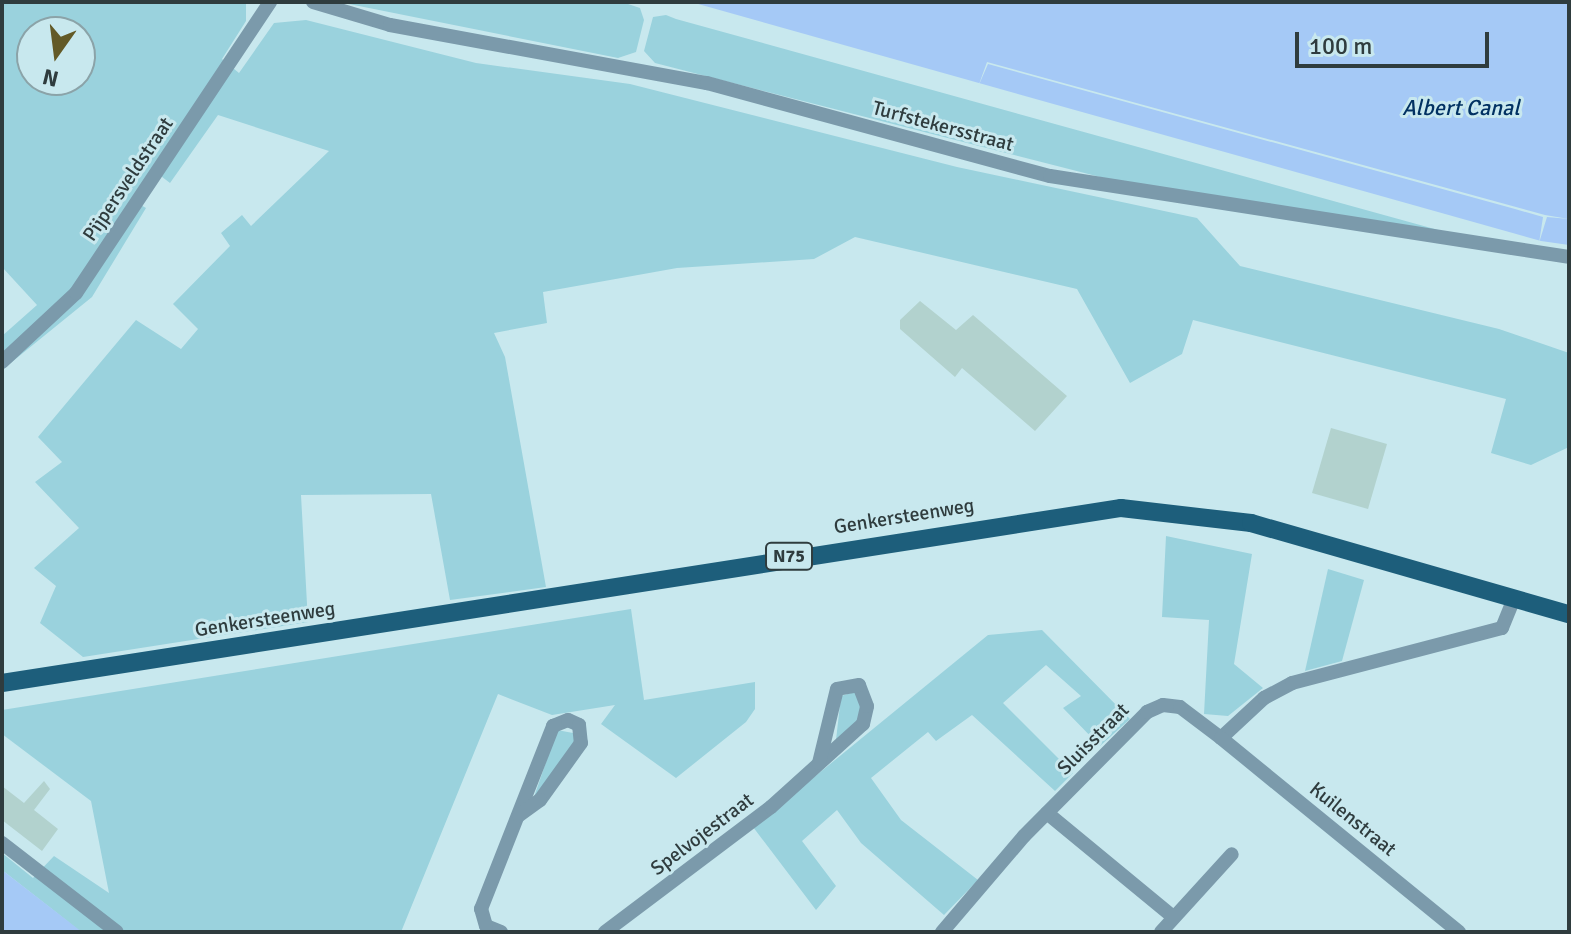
<!DOCTYPE html>
<style>
body{margin:0}
#map{position:relative;width:1571px;height:934px;overflow:hidden;background:#c8e8ee;font-family:Signika,sans-serif}
div>[style]{position:absolute}
[style*='--x']{left:calc(var(--x)*1px);top:calc(var(--y)*1px);width:calc(var(--w)*1px);rotate:calc(var(--a)*1deg)}
.green>*{inset:0;background:#9ad2dd}
.water>*{inset:0;background:#a5c9f6}
.pier>*{inset:0;background:#c8e8ee}
.building>*{inset:0;background:#b2d2ce}
.minor>*{height:14px;margin:-7px;padding:0 7px;transform-origin:7px;border-radius:7px;background:#7b9aab}
.major>*{height:18px;margin:-9px;padding:0 9px;transform-origin:9px;border-radius:9px;background:#1d5e7b}
span{translate:-50% -50%;white-space:nowrap;text-align:center;line-height:1.15;-webkit-text-stroke:6px #c8e8ee;paint-order:stroke}
.shield-label span{padding:2px 6px;background:#c8e8ee;border:2px solid;border-radius:6px;-webkit-text-stroke-width:0}
.shield-label{font-size:18px;color:#2f3c3e;font-weight:700}
.street-label{font-size:20px;color:#2f3c3e}
.water-label{font-size:22px;color:#013162;font-style:italic}
.frame{position:absolute;inset:0;border:4px solid #2f3c3e;pointer-events:none}
.north{position:absolute;left:16px;top:16px;width:80px;height:80px;box-sizing:border-box;background:#c8e8ee;border:2px solid #8ba3a8;border-radius:50%;rotate:194deg;font-size:22px;font-weight:700;line-height:32px;text-align:center;color:#2f3c3e}
.north::after{content:'';display:block;margin:auto;width:28px;height:36px;background:#635a27;clip-path:polygon(50% 0,100% 100%,50% 72%,0 100%)}
.scale{position:absolute;left:1295px;top:32px;width:194px;height:36px;box-sizing:border-box;border:4px solid #2f3c3e;border-top:0;padding-left:10px;font-size:24px;line-height:28px;white-space:nowrap;color:#2f3c3e;-webkit-text-stroke:6px #c8e8ee;paint-order:stroke}
</style>
<div id="map">
<div class="green">
<i style="clip-path:polygon(evenodd,2px 2px,246px 2px,246px 21px,222px 59px,239px 73px,274px 23px,306px 20px,476px 63px,630px 84px,957px 167px,1197px 218px,1240px 266px,1499px 329px,1569px 353px,1569px 447px,1531px 465px,1491px 453px,1506px 399px,1193px 320px,1182px 354px,1130px 383px,1077px 289px,855px 237px,814px 259px,677px 268px,543px 292px,547px 323px,494px 333px,505px 357px,546px 587px,450px 600px,431px 494px,301px 495px,308px 622px,83px 657px,40px 623px,56px 586px,34px 568px,79px 528px,35px 482px,62px 462px,38px 437px,136px 320px,181px 349px,198px 329px,173px 304px,230px 246px,221px 233px,242px 215px,251px 226px,329px 151px,218px 115px,170px 183px,153px 170px,132px 200px,146px 208px,92px 297px,2px 370px,2px 336px,37px 305px,2px 267px,2px 2px,32px 32px,80px 32px,80px 80px,32px 80px,32px 32px)"></i>
<i style="clip-path:polygon(339px 2px,622px 2px,640px 8px,644px 20px,636px 52px,618px 58px)"></i>
<i style="clip-path:polygon(666px 15px,676px 19px,1449px 233px,1108px 179px,655px 63px,644px 51px,653px 17px)"></i>
<i style="clip-path:polygon(1166px 536px,1252px 554px,1234px 664px,1263px 688px,1228px 716px,1204px 714px,1209px 620px,1162px 617px)"></i>
<i style="clip-path:polygon(1328px 569px,1364px 580px,1342px 661px,1305px 671px)"></i>
<i style="clip-path:polygon(631px 609px,644px 700px,755px 682px,755px 709px,746px 722px,676px 778px,601px 724px,615px 705px,552px 715px,498px 694px,401px 932px,2px 932px,2px 872px,75px 927px,2px 870px,2px 853px,33px 878px,54px 856px,109px 893px,91px 801px,2px 734px,2px 710px)"></i>
<i style="clip-path:polygon(1042px 630px,1130px 719px,1100px 746px,1063px 708px,1081px 696px,1046px 665px,1003px 703px,1073px 773px,1055px 791px,972px 715px,936px 741px,928px 732px,871px 778px,901px 820px,978px 880px,944px 915px,861px 843px,837px 810px,802px 841px,836px 886px,816px 910px,753px 827px,988px 635px)"></i>
<i style="clip-path:polygon(858px 691px,863px 716px,836px 740px,841px 696px)"></i>
<i style="clip-path:polygon(557px 730px,573px 733px,576px 741px,534px 797px)"></i>
</div>
<div class="water">
<i style="clip-path:polygon(691px 2px,1569px 2px,1569px 245px,1541px 241px)"></i>
<i style="clip-path:polygon(2px 870px,82px 932px,2px 932px)"></i>
</div>
<div class="pier">
<i style="clip-path:polygon(987px 62px,1545px 215px,1569px 219px,1547px 217px,1539px 243px,1543px 217px,1515px 209px,988px 64px,978px 87px)"></i>
</div>
<div class="building">
<i style="clip-path:polygon(920px 301px,956px 330px,973px 315px,1067px 396px,1035px 431px,962px 368px,955px 377px,900px 329px,900px 320px)"></i>
<i style="clip-path:polygon(1331px 428px,1387px 444px,1368px 509px,1312px 493px)"></i>
<i style="clip-path:polygon(44px 781px,50px 789px,34px 810px,58px 829px,42px 851px,2px 820px,2px 786px,24px 803px)"></i>
</div>
<div class="minor">
<i style="--x:313;--y:2;--w:80;--a:16.6"></i>
<i style="--x:390;--y:25;--w:322;--a:10.4"></i>
<i style="--x:707;--y:83;--w:355;--a:15.2"></i>
<i style="--x:1050;--y:176;--w:525;--a:8.87"></i>
<i style="--x:2;--y:362;--w:101;--a:-43"></i>
<i style="--x:76;--y:293;--w:350;--a:-56.3"></i>
<i style="--x:1221;--y:738;--w:59;--a:-42.9"></i>
<i style="--x:1264;--y:698;--w:32;--a:-28"></i>
<i style="--x:1292;--y:683;--w:217;--a:-14.7"></i>
<i style="--x:1502;--y:628;--w:31;--a:-68"></i>
<i style="--x:1047;--y:813;--w:163;--a:39.5"></i>
<i style="--x:2;--y:843;--w:145;--a:37.7"></i>
<i style="--x:501;--y:932;--w:16;--a:-158"></i>
<i style="--x:486;--y:926;--w:18;--a:-106"></i>
<i style="--x:481;--y:909;--w:197;--a:-68.5"></i>
<i style="--x:553;--y:726;--w:16;--a:-22"></i>
<i style="--x:568;--y:720;--w:12;--a:24"></i>
<i style="--x:579;--y:725;--w:18;--a:84"></i>
<i style="--x:581;--y:743;--w:70;--a:125.7"></i>
<i style="--x:540;--y:800;--w:26;--a:144"></i>
<i style="--x:605;--y:932;--w:208;--a:-37"></i>
<i style="--x:771;--y:807;--w:124;--a:-42.1"></i>
<i style="--x:863;--y:724;--w:18;--a:-77"></i>
<i style="--x:867;--y:706;--w:22;--a:-111"></i>
<i style="--x:859;--y:685;--w:22;--a:170"></i>
<i style="--x:837;--y:689;--w:76;--a:103.7"></i>
<i style="--x:942;--y:932;--w:126;--a:-49.5"></i>
<i style="--x:1024;--y:836;--w:175;--a:-45.2"></i>
<i style="--x:1147;--y:712;--w:17;--a:-24"></i>
<i style="--x:1163;--y:705;--w:17;--a:7"></i>
<i style="--x:1180;--y:707;--w:51;--a:37.1"></i>
<i style="--x:1221;--y:738;--w:307;--a:39.2"></i>
<i style="--x:1161;--y:932;--w:105;--a:-47.7"></i>
</div>
<div class="major">
<i style="--x:2;--y:683;--w:1133;--a:-8.89"></i>
<i style="--x:1121;--y:508;--w:131;--a:6.6"></i>
<i style="--x:1251;--y:523;--w:331;--a:16"></i>
</div>
<div class="shield-label">
<span style="left:789px;top:556px">N75</span>
</div>
<div class="street-label">
<span style="left:943px;top:126px;rotate:15deg">Turfstekersstraat</span>
<span style="left:128px;top:179px;rotate:-56deg">Pijpersveldstraat</span>
<span style="left:904px;top:516px;rotate:-9deg">Genkersteenweg</span>
<span style="left:265px;top:619px;rotate:-9deg">Genkersteenweg</span>
<span style="left:1093px;top:739px;rotate:-45deg">Sluisstraat</span>
<span style="left:1353px;top:819px;rotate:39deg">Kuilenstraat</span>
<span style="left:702px;top:834px;rotate:-37deg">Spelvojestraat</span>
</div>
<div class="water-label">
<span style="left:1461px;top:108px">Albert Canal</span>
</div>
<div class="frame"></div>
<div class="north">N</div>
<div class="scale">100 m</div>
</div>
